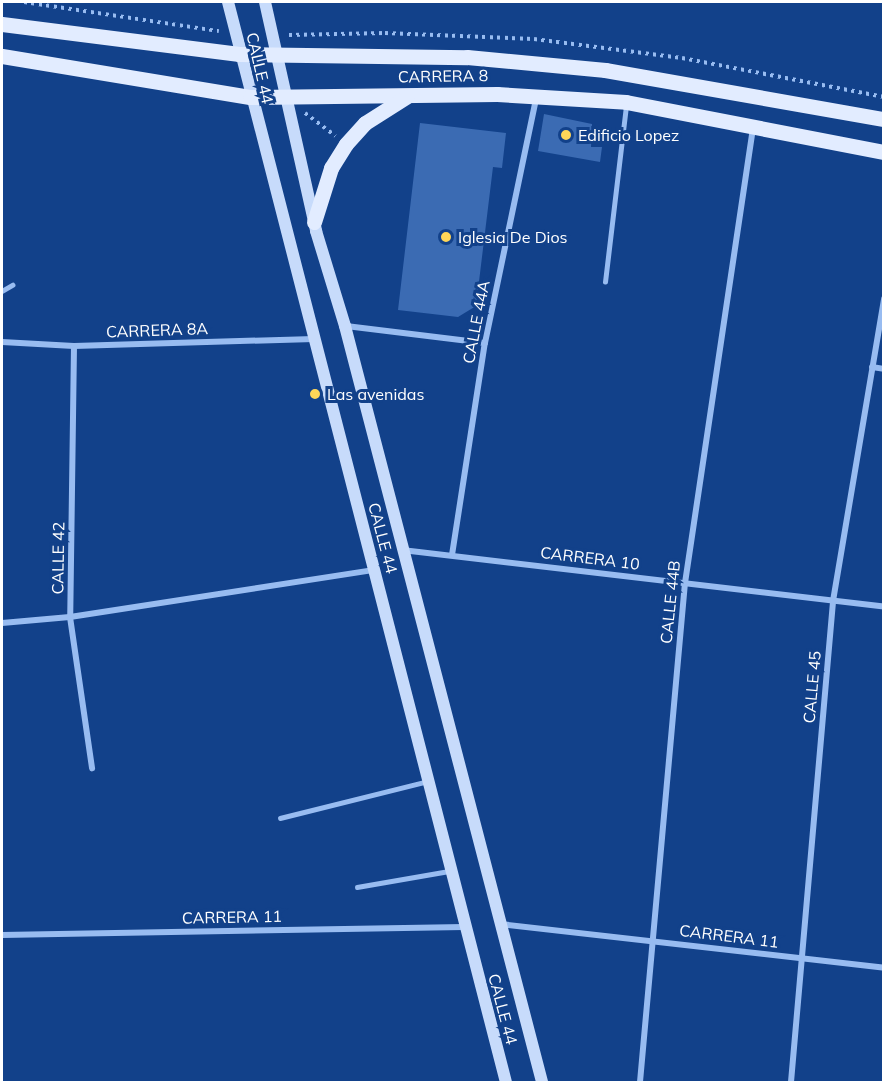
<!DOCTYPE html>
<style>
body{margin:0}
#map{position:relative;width:885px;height:1084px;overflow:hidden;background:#12418a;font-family:Mulish,sans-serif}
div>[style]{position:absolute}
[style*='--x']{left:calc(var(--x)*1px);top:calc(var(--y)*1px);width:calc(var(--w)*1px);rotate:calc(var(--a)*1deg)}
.building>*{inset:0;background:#3b6bb3}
.path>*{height:4px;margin-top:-2px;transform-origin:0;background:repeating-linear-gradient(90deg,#98bcf1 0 3px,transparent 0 7.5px)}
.service>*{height:4.5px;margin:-2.25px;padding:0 2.25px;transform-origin:2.25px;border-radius:2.25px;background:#98bcf1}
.minor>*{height:6px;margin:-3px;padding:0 3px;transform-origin:3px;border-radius:3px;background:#98bcf1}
.secondary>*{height:12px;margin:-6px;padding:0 6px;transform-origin:6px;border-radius:6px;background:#c7dbfb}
.primary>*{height:15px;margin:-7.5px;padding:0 7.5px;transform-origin:7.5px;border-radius:7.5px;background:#e2ecff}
.dots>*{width:16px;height:16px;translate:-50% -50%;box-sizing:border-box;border:3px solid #12418a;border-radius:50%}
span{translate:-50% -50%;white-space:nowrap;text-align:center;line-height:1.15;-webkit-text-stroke:6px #12418a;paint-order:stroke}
.street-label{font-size:16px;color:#fff}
.poi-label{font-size:16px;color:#fff}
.left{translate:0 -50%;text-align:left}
.frame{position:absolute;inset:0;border:3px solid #fff;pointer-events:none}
</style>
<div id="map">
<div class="building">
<i style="clip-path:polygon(544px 114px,592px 124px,591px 147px,602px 147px,600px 162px,538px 151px)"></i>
<i style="clip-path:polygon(420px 123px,506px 133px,502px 168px,493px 167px,476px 306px,458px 317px,398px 310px)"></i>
</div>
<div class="path">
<i style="--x:24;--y:2;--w:197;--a:8.5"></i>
<i style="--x:289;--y:35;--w:96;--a:-1.2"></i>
<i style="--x:385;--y:33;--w:149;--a:2.3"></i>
<i style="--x:534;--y:39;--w:149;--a:7.3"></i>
<i style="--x:682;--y:58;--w:206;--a:10.9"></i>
<i style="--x:305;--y:113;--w:38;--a:37"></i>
</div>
<div class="service">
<i style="--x:605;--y:282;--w:178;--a:-83.2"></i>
<i style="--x:2;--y:291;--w:12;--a:-31"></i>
<i style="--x:280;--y:818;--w:153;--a:-14"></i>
<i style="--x:357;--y:887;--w:93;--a:-9.9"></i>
</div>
<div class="minor">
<i style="--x:346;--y:326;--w:140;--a:7"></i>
<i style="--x:2;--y:342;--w:72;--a:3.2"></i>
<i style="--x:74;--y:346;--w:240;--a:-1.7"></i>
<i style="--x:74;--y:346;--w:271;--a:90.8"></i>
<i style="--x:70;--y:617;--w:153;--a:81.7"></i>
<i style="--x:872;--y:367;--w:12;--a:9"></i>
<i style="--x:402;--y:550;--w:485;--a:6.7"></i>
<i style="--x:452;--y:555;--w:215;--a:-81.2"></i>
<i style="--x:485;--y:343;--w:250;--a:-78.2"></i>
<i style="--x:2;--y:623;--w:68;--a:-5"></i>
<i style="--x:70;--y:617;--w:308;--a:-8.8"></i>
<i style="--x:500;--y:924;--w:387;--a:6.5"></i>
<i style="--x:2;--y:935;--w:462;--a:-1"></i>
<i style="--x:640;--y:1082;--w:501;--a:-84.85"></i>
<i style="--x:685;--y:583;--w:460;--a:-81.5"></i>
<i style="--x:791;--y:1082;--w:483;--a:-85"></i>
<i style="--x:833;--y:601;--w:307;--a:-80.4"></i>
</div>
<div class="secondary">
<i style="--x:228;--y:2;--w:1115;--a:75.57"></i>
<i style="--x:265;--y:2;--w:235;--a:77.4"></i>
<i style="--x:316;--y:231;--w:99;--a:73"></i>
<i style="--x:345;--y:326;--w:781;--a:75.39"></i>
</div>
<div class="primary">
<i style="--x:2;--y:24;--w:239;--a:7.2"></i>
<i style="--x:239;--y:54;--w:228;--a:0.8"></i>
<i style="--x:467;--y:57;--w:139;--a:5.4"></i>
<i style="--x:605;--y:70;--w:283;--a:10"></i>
<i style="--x:2;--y:56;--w:251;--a:9.4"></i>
<i style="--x:250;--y:97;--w:247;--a:-0.7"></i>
<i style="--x:497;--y:94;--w:129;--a:3.5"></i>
<i style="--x:626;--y:102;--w:263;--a:11"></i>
<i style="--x:314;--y:222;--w:57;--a:-72.5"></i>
<i style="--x:331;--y:168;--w:28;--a:-58"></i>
<i style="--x:346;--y:144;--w:28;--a:-48"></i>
<i style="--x:365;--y:123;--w:49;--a:-32.4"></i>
</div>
<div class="dots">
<i style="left:566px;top:135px;background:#ffd658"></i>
<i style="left:446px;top:237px;background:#ffd658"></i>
<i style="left:315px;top:394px;background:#ffd658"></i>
</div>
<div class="street-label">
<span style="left:260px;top:68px;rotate:77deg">CALLE 44</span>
<span style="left:443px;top:76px;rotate:-1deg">CARRERA 8</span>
<span style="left:476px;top:322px;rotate:-79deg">CALLE 44A</span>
<span style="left:157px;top:330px;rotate:-2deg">CARRERA 8A</span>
<span style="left:383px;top:538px;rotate:75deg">CALLE 44</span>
<span style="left:58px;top:558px;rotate:-89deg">CALLE 42</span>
<span style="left:590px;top:558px;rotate:7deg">CARRERA 10</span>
<span style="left:670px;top:602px;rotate:-84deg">CALLE 44B</span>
<span style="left:812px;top:687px;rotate:-85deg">CALLE 45</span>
<span style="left:232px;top:917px;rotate:-1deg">CARRERA 11</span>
<span style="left:729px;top:936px;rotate:7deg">CARRERA 11</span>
<span style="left:503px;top:1009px;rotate:75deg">CALLE 44</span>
</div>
<div class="poi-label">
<span class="left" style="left:578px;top:135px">Edificio Lopez</span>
<span class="left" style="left:458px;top:237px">Iglesia De Dios</span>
<span class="left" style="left:327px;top:394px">Las avenidas</span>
</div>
<div class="frame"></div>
</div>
